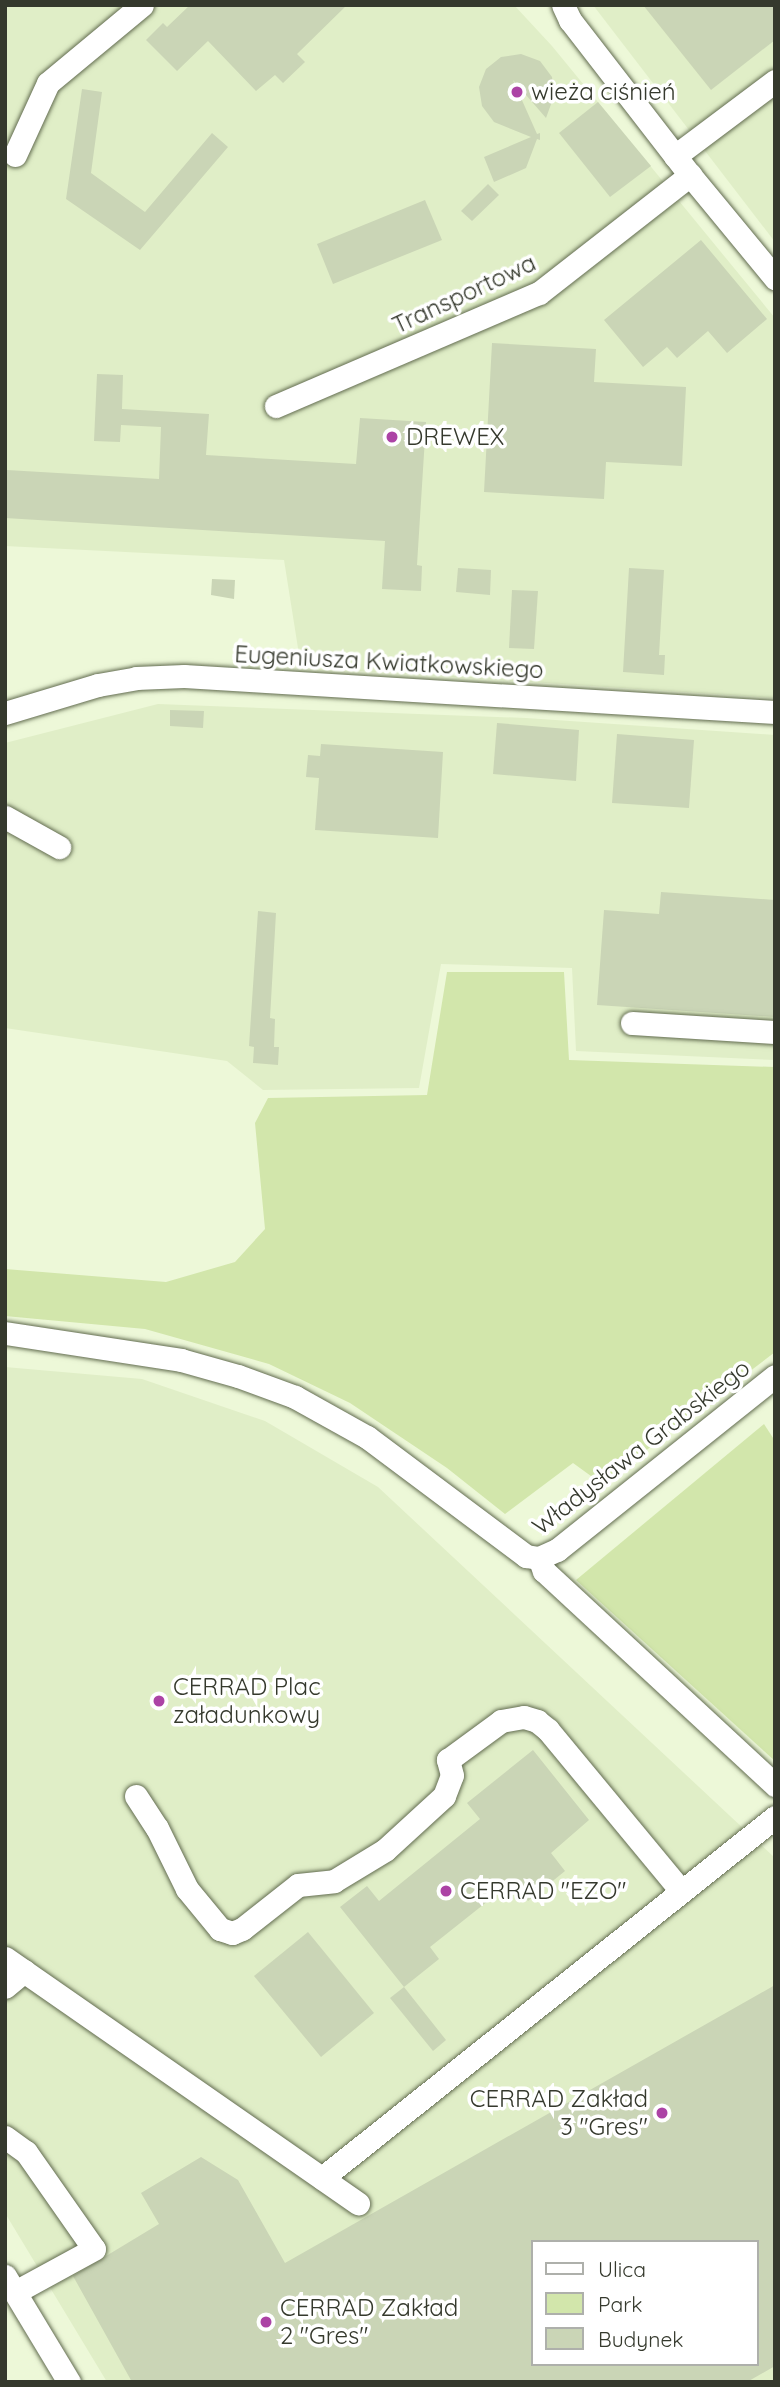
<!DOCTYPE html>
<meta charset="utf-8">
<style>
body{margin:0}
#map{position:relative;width:780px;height:2387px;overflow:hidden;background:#edf8d8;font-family:Quicksand,sans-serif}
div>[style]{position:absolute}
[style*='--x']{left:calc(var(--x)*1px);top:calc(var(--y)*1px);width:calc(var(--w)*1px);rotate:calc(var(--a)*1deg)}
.built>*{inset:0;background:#e0eec7}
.green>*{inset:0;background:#d2e6ab}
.building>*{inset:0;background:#cad5b6}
.roads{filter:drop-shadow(0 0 2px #626c50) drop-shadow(0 0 2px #626c50)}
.minor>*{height:23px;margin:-11.5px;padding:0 11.5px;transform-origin:11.5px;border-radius:11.5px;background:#fff}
.dots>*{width:19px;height:19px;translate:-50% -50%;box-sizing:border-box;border:4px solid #fff;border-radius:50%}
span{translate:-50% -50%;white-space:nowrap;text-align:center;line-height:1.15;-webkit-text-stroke:7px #fff;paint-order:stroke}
.poi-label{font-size:24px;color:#35392d}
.left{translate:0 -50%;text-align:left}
.right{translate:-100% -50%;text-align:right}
.street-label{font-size:24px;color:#35392d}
.frame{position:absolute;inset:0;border:7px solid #35392d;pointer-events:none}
.legend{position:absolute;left:531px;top:2240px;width:228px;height:126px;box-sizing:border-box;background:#fff;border:2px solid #aeb0ab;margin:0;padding:9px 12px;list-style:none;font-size:21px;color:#35392d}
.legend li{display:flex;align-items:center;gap:14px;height:35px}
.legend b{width:35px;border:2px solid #aeb0ab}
</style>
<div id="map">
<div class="built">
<i style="clip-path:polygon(5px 5px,514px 5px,552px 46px,775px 318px,775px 698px,301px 667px,284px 560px,5px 546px)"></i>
<i style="clip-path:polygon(593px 5px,775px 5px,775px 242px)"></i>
<i style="clip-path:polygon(158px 704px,526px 718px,775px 735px,775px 1060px,576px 1051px,572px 968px,441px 964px,419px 1088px,263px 1090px,227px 1061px,5px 1028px,5px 743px)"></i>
<i style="clip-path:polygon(evenodd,5px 1367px,142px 1379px,265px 1421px,378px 1487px,775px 1858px,775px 2382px,107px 2382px,5px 2213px,5px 1367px,533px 2242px,757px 2242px,757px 2364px,533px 2364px,533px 2242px)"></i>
</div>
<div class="green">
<i style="clip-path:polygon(447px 972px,564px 972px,569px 1060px,775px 1067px,775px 1352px,602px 1484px,573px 1463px,505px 1514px,447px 1468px,350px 1403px,269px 1364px,145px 1329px,5px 1316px,5px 1269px,166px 1282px,235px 1262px,265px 1229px,255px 1123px,268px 1098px,427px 1095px)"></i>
<i style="clip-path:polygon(764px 1424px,775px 1441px,775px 1761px,576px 1580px)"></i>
</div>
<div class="building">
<i style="clip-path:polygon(190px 5px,347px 5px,297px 54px,305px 62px,283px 83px,275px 75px,256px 91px,208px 41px,177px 71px,146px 40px,163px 23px,167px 27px)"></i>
<i style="clip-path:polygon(643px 5px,775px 5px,775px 40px,711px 90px)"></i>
<i style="clip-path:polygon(521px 54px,540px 61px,552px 77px,554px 96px,546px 118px,513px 80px,537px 134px,540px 133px,540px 140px,537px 139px,526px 168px,494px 182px,484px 157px,531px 137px,494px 122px,482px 106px,479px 87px,486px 69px,501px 57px)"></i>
<i style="clip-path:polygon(82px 89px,102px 92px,91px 173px,145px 212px,212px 133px,228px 147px,140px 250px,66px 199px)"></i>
<i style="clip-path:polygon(598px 102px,651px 166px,610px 197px,559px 133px)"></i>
<i style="clip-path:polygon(488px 184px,499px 195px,472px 221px,461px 211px)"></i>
<i style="clip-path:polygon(425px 200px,442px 240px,333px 284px,317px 244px)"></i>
<i style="clip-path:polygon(701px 240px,767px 319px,727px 353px,708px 331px,677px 358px,667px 347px,643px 367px,604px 320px)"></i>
<i style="clip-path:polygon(492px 343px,596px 349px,594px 382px,686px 387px,682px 466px,606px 462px,604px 499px,484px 492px)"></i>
<i style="clip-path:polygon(97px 374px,123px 375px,122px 409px,209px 414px,206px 455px,356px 464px,360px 418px,426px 422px,417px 565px,422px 566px,421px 591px,382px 589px,385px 541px,5px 518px,7px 470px,159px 479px,161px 427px,121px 425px,120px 442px,94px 441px)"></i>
<i style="clip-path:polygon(458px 568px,491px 570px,490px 595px,456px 592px)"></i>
<i style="clip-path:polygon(629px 568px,664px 570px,659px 655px,665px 655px,664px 675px,623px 672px)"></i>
<i style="clip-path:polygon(212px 579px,235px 580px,234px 599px,211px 595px)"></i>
<i style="clip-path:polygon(512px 590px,538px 591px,534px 649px,509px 648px)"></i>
<i style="clip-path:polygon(170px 710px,204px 711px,203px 728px,170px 726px)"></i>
<i style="clip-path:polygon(497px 723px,579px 730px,576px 781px,493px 774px)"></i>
<i style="clip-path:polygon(617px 734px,694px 740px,689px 808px,612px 803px)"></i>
<i style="clip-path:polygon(321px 744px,443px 752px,438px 838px,315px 830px,319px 778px,306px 777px,308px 755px,320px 756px)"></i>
<i style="clip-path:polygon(661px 892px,775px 900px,775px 1017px,597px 1005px,604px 910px,659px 914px)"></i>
<i style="clip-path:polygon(258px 911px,276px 913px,270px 1018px,275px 1019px,274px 1047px,279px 1047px,278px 1065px,253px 1063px,254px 1047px,249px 1046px)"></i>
<i style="clip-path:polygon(533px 1750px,589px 1820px,551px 1853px,565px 1871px,528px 1901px,513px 1881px,430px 1947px,439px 1959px,404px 1987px,340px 1907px,367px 1886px,379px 1901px,480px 1819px,467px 1803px)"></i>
<i style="clip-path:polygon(308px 1932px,374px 2013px,321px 2057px,254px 1976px)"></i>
<i style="clip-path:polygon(evenodd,775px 1985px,775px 2366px,747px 2382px,132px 2382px,73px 2276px,159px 2224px,141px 2193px,201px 2157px,238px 2180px,285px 2263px,775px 1985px,533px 2242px,757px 2242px,757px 2364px,533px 2364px,533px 2242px)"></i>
<i style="clip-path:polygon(404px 1987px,446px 2040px,433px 2051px,390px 1998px)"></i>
</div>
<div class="roads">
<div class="minor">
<i style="--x:563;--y:5;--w:17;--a:65"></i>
<i style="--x:570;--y:20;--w:196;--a:52.3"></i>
<i style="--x:690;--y:175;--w:134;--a:50.5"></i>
<i style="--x:15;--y:155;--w:79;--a:-65.4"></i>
<i style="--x:48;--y:83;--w:122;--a:-39.7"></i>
<i style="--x:675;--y:156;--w:125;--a:-36.9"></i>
<i style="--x:276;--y:406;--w:286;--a:-23.3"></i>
<i style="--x:539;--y:293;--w:192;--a:-38"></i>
<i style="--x:5;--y:713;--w:97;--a:-16.8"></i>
<i style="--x:98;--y:685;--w:39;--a:-10"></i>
<i style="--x:136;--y:678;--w:48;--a:-2.4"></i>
<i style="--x:184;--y:676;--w:592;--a:3.49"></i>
<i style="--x:5;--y:817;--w:62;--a:29.1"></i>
<i style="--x:632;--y:1023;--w:143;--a:3.6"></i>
<i style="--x:5;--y:1333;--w:178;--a:8.7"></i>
<i style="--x:181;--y:1360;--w:59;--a:15.7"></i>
<i style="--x:238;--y:1376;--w:61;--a:20.2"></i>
<i style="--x:295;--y:1397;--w:82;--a:29.1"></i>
<i style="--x:367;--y:1437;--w:199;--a:36.8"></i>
<i style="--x:526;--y:1556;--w:13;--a:9"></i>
<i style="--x:539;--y:1558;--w:20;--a:-24"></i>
<i style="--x:557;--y:1550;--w:279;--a:-38.6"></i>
<i style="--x:539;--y:1558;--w:14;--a:69"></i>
<i style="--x:544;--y:1571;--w:315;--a:42.8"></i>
<i style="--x:136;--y:1796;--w:38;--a:57"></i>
<i style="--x:157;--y:1828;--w:68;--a:63.8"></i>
<i style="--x:187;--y:1889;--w:52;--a:50.5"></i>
<i style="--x:220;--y:1929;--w:13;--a:18"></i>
<i style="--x:232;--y:1933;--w:11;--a:-22"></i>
<i style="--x:242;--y:1929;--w:71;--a:-38.2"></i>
<i style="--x:298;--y:1885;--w:36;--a:-6"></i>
<i style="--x:334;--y:1881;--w:60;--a:-31.3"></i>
<i style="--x:385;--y:1850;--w:80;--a:-42.5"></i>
<i style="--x:444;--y:1796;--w:22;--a:-69"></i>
<i style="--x:452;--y:1775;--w:16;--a:-105"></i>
<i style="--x:448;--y:1760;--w:66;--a:-36.3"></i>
<i style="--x:501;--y:1721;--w:23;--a:-10"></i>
<i style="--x:524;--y:1717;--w:14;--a:17"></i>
<i style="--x:537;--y:1721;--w:14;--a:39"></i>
<i style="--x:548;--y:1730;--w:209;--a:50.4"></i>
<i style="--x:5;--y:1958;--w:430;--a:34.8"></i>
<i style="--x:5;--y:1987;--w:25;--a:-40"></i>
<i style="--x:5;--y:2137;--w:26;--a:36"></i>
<i style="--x:26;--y:2152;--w:118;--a:55"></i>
<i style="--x:94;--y:2249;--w:90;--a:151.4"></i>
<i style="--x:322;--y:2178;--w:579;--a:-38.55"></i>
<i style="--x:5;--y:2276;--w:124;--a:58.9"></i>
</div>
</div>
<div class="dots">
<i style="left:517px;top:92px;background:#ac43a5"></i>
<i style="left:392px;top:437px;background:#ac43a5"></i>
<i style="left:159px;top:1701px;background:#ac43a5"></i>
<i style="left:446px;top:1891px;background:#ac43a5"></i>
<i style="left:662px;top:2113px;background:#ac43a5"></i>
<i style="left:266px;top:2322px;background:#ac43a5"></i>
</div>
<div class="poi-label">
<span class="left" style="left:531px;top:92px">wieża ciśnień</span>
<span class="left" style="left:406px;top:437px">DREWEX</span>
<span class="left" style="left:173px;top:1701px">CERRAD Plac<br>załadunkowy</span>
<span class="left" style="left:460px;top:1891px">CERRAD "EZO"</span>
<span class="right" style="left:648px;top:2113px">CERRAD Zakład<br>3 "Gres"</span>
<span class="left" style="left:280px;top:2322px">CERRAD Zakład<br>2 "Gres"</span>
</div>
<div class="street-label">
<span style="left:464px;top:294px;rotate:-25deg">Transportowa</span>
<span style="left:389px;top:662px;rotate:3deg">Eugeniusza Kwiatkowskiego</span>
<span style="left:641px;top:1447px;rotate:-38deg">Władysława Grabskiego</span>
</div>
<div class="frame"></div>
<ul class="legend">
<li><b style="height:9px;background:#fff"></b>Ulica</li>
<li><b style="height:19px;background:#d2e6ab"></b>Park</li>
<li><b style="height:19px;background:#cad5b6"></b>Budynek</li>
</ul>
</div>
